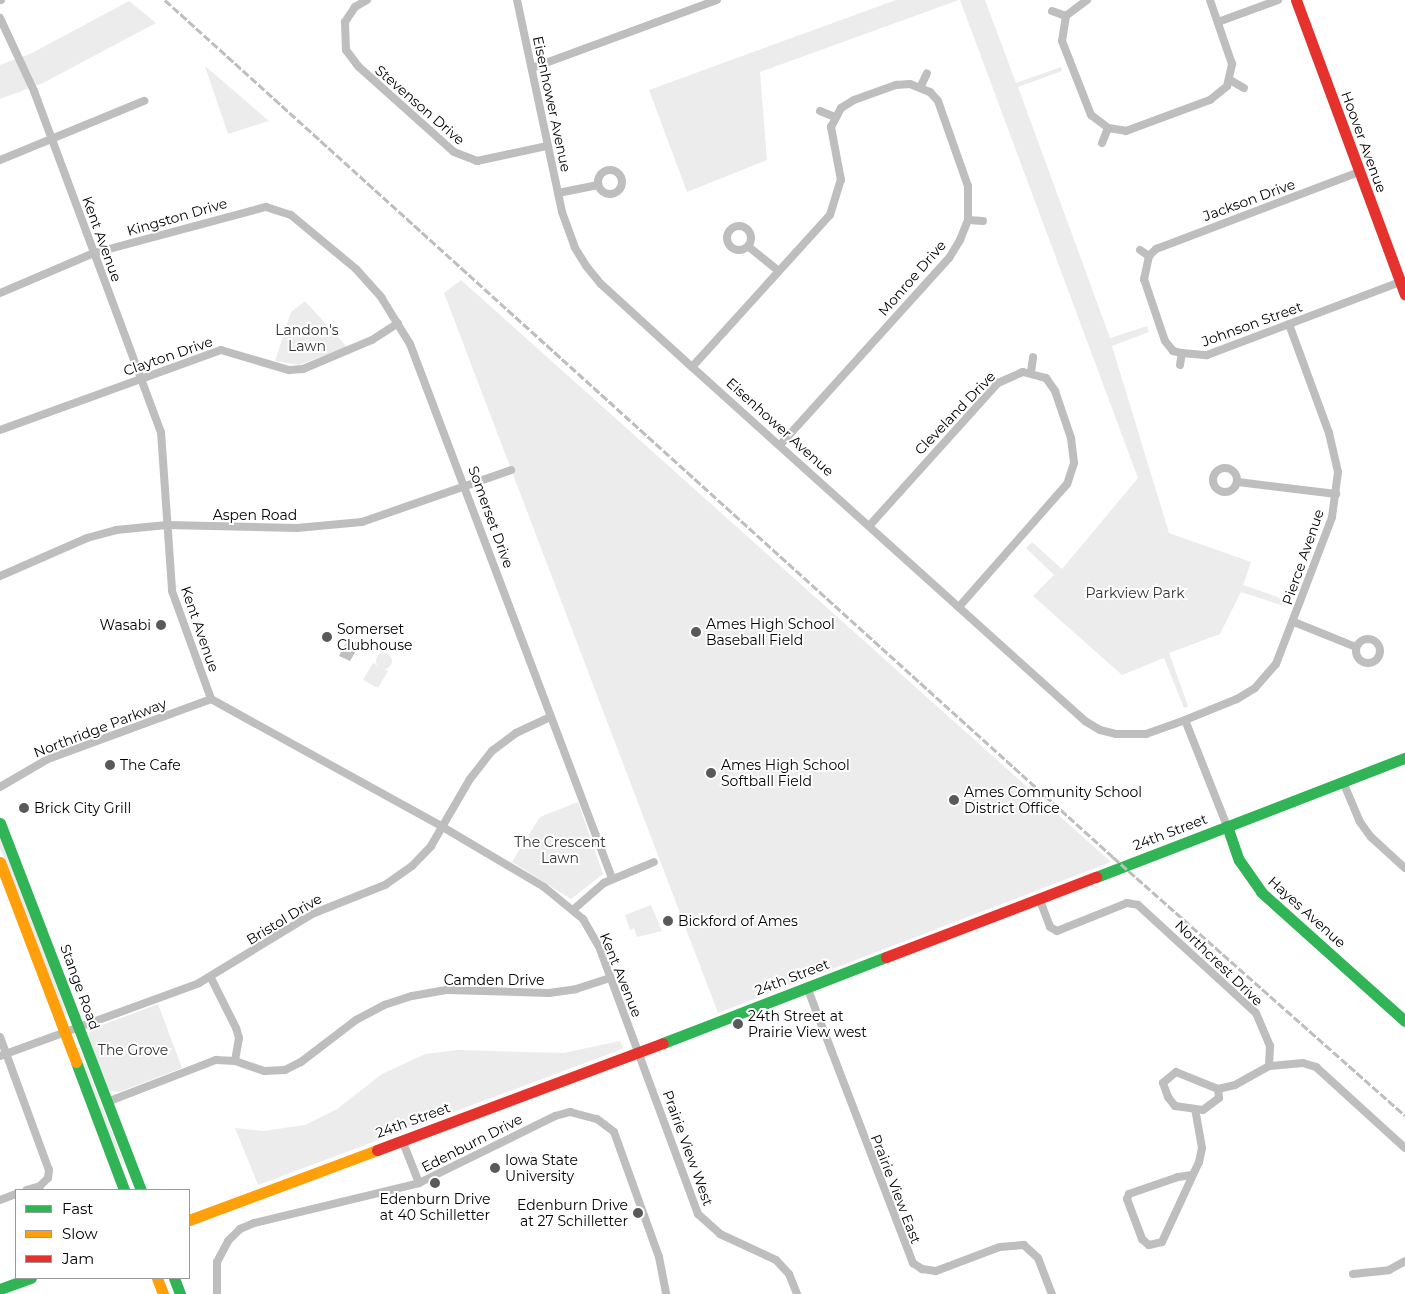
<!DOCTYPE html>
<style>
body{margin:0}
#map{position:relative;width:1405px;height:1294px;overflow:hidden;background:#fff;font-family:Montserrat,sans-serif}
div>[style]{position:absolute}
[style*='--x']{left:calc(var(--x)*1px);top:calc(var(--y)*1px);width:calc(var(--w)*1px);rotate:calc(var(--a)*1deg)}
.green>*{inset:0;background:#ececec}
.round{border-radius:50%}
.water>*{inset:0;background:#bfbfbf}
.street>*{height:8px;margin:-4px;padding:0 4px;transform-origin:4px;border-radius:4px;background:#bebebe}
.street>.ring{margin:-4px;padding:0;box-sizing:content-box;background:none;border:8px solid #bebebe;border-radius:50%}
.fast>*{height:11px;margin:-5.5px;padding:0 5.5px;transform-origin:5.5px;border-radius:5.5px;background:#30b455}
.slow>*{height:11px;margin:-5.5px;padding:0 5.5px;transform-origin:5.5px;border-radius:5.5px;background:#ff9f0a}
.jam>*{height:11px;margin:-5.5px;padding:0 5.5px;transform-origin:5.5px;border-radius:5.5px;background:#e5322d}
.rail>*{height:2.5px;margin-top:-1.25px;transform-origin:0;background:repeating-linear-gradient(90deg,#bebebe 0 8px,transparent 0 10.5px)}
.dots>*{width:14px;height:14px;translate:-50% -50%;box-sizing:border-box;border:2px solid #fff;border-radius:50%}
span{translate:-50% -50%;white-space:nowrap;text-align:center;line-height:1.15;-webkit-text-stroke:4px #fff;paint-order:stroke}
.street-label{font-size:14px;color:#000}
.park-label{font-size:14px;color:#333}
.poi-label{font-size:14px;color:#000}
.left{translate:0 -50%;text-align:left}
.right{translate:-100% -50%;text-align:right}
.legend{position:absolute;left:15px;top:1189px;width:175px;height:90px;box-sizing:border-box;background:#fff;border:1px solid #999;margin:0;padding:6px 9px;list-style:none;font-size:15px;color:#000}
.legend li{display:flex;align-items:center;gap:10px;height:25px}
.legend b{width:25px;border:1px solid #999}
</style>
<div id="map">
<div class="green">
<i style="clip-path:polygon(896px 0,959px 0,760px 72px,767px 160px,687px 192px,649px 90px)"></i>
<i style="clip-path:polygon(960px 0,985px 0,1016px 83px,1061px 67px,1062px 71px,1018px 87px,1110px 338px,1147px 326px,1149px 332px,1112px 346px,1169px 533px,1251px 562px,1243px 585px,1289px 601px,1287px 607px,1241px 592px,1220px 634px,1169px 653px,1188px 706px,1184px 708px,1164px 658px,1122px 675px,1033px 596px,1054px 575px,1026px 548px,1032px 542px,1062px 569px,1138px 478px)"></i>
<i style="clip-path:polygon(129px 1px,156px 23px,43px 83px,0 99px,0 65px,32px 53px)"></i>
<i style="clip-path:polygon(205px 66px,269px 121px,228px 134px)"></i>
<i style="clip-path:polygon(461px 280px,1111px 862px,718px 1013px,444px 293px)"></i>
<i style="clip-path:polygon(305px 301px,347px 347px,299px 365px,275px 361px,291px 312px)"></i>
<i class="round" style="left:376px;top:653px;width:16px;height:16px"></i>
<i style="clip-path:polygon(373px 663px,388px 671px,378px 688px,363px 680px)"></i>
<i style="clip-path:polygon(578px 802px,603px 874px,571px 899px,512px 862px,540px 817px)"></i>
<i style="clip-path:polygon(0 833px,67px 1014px,62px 1017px,0 848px)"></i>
<i style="clip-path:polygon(651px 905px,662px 931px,637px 937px,634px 928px,630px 930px,625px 915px)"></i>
<i style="clip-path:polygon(158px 1004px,182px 1068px,119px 1092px,109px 1091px,88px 1037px,89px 1033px,95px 1028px)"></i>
<i style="clip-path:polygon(620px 1041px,623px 1048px,617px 1051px,258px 1185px,235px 1128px,263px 1131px,305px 1125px,337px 1109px,382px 1074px,425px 1054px,458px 1050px,563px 1053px)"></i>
<i style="clip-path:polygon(79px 1047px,124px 1163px,123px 1164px,102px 1122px,74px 1049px)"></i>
</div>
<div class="water">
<i style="clip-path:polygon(348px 638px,360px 644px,350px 661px,339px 656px)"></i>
</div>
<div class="street">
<i style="--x:0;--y:0;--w:1;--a:0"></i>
<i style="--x:367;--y:0;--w:14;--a:150"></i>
<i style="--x:355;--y:7;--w:18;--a:124"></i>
<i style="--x:345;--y:22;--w:28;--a:88"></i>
<i style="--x:346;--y:50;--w:21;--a:53"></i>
<i style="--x:359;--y:67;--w:127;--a:41.8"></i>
<i style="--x:454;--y:152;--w:25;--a:21"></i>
<i style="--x:477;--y:161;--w:72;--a:-12.1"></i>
<i style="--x:517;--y:0;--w:217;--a:78"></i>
<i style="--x:562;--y:212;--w:38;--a:70"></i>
<i style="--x:575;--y:248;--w:22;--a:58"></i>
<i style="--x:587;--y:267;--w:22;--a:51"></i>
<i style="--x:601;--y:284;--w:123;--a:42.4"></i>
<i style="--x:692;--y:367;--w:529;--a:42.01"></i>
<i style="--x:1085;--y:721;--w:17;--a:31"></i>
<i style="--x:1100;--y:730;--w:16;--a:14"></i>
<i style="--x:1116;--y:734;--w:30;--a:0"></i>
<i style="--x:1146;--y:734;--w:41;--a:-19.7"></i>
<i style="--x:1185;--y:720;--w:56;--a:-22"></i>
<i style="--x:1237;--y:699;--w:21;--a:-31"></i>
<i style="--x:1255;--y:688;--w:32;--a:-49"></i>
<i style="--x:1276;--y:664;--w:157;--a:-69.1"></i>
<i style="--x:1332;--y:517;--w:45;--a:-82.4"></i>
<i style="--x:1338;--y:472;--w:40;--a:-103"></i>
<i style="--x:1329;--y:433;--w:116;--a:-110.2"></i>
<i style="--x:1087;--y:0;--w:26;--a:143"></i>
<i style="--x:1066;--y:16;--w:25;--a:99"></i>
<i style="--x:1062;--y:41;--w:79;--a:68.6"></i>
<i style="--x:1091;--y:115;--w:21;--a:37"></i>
<i style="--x:1108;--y:128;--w:18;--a:9"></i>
<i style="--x:1126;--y:131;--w:90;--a:-20.3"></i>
<i style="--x:1210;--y:100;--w:22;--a:-39"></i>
<i style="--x:1227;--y:86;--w:23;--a:-77"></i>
<i style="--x:1232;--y:64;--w:68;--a:-109"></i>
<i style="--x:1052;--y:11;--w:15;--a:20"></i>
<i style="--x:0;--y:18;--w:81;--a:65"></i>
<i style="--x:34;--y:91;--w:364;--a:69.6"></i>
<i style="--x:161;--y:432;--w:159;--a:86"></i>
<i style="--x:172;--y:591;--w:115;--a:70.1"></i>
<i style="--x:211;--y:699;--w:263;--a:28.9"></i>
<i style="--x:441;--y:826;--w:120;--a:30.6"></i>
<i style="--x:544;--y:887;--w:50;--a:39.4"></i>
<i style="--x:583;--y:919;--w:34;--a:60"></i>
<i style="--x:600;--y:949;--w:283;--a:69.7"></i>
<i style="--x:698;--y:1214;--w:30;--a:42"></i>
<i style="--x:720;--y:1234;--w:62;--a:24.9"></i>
<i style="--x:776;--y:1260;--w:19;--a:47"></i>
<i style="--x:789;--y:1274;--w:22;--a:68"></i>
<i style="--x:1218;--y:22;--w:64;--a:-20.1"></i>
<i style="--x:532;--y:68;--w:197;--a:-20.2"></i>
<i style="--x:1230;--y:80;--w:16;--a:30"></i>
<i style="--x:921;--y:86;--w:14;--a:-65"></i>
<i style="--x:820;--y:111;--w:16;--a:22"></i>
<i style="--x:1102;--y:143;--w:16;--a:-68"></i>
<i style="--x:0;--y:160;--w:156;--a:-22.3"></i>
<i class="ring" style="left:598px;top:170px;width:16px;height:16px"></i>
<i style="--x:1359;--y:172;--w:217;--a:159.2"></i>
<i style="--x:1156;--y:249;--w:10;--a:135"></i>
<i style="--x:1149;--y:256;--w:24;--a:102"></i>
<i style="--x:1144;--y:279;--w:65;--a:71.3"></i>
<i style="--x:1165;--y:341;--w:13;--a:51"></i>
<i style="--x:1173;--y:351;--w:9;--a:13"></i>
<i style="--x:1182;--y:353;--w:25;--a:5"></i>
<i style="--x:1207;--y:355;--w:210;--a:-20.7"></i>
<i style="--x:558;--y:193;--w:41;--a:-11.3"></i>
<i style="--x:968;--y:220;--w:15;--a:4"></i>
<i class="ring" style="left:727px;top:226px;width:16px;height:16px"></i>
<i style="--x:749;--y:247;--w:38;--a:39"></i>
<i style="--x:1140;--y:250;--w:11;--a:34"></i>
<i style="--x:0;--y:293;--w:102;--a:-23.1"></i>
<i style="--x:94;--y:253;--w:178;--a:-15"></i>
<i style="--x:266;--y:207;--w:26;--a:18"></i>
<i style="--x:291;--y:215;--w:85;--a:39.7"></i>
<i style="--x:356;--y:269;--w:38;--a:48"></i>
<i style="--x:381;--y:297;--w:55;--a:58.3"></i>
<i style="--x:410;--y:344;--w:571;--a:69.28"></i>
<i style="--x:1180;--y:365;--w:12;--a:-81"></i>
<i style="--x:692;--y:367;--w:205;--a:-47.8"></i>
<i style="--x:830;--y:215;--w:37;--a:-73"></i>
<i style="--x:841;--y:180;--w:54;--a:-100.7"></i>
<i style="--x:831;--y:127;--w:21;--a:-62"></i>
<i style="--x:841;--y:108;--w:15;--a:-32"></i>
<i style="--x:854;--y:100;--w:45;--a:-19.7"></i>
<i style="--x:896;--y:85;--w:14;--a:-4"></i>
<i style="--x:910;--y:84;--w:22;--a:22"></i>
<i style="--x:930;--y:92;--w:12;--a:48"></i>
<i style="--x:938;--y:101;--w:90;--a:70.6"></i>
<i style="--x:968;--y:186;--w:34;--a:90"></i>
<i style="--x:968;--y:220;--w:22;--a:112"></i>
<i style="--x:960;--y:240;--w:21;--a:121"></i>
<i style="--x:949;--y:258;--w:251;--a:132.1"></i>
<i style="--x:1031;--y:372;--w:15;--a:-82"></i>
<i style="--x:0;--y:430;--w:235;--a:-19.9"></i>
<i style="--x:221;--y:350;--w:71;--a:16.4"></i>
<i style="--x:289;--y:370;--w:14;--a:-4"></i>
<i style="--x:303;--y:369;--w:75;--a:-22.8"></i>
<i style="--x:372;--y:340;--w:31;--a:-33"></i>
<i class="ring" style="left:1213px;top:468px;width:16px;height:16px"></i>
<i style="--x:1238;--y:482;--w:99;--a:7"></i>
<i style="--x:870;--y:525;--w:191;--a:-48"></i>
<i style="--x:998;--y:383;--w:27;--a:-24"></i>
<i style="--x:1023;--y:372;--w:24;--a:15"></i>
<i style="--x:1046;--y:378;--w:16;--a:55"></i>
<i style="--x:1055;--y:391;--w:50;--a:71.2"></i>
<i style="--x:1071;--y:438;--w:25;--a:83"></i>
<i style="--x:1074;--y:463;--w:22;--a:108"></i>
<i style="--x:1067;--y:484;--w:164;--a:131.3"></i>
<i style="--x:0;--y:576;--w:95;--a:-23.6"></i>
<i style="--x:87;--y:538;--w:30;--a:-15"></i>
<i style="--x:116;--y:530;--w:51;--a:-5.6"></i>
<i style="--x:167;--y:525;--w:130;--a:1.3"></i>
<i style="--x:297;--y:528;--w:65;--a:-5.3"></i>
<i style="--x:362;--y:522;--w:158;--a:-19.2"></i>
<i style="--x:1294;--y:622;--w:67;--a:22"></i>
<i class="ring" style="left:1356px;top:639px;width:16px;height:16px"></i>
<i style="--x:1185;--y:720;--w:114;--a:68.4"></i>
<i style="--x:1343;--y:782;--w:43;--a:67"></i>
<i style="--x:1360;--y:822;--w:19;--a:54"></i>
<i style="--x:1371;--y:837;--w:46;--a:42.4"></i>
<i style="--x:0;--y:787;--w:56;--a:-30.3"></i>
<i style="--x:48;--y:759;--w:174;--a:-20.2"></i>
<i style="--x:1039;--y:898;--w:31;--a:69"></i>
<i style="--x:1050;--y:927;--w:8;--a:30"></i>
<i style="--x:1057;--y:931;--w:75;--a:-21.8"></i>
<i style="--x:1127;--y:903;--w:11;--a:10"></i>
<i style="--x:1138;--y:905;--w:160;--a:42.5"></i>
<i style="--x:1256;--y:1013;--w:36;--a:67"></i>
<i style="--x:1270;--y:1046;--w:20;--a:93"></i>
<i style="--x:1269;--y:1066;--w:34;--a:-5"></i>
<i style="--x:1303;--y:1063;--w:14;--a:17"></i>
<i style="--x:1316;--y:1067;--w:120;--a:42.3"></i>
<i style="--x:574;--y:909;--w:40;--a:-41"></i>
<i style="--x:604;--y:883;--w:54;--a:-22.8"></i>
<i style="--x:211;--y:978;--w:56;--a:63.4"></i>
<i style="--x:236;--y:1028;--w:10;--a:73"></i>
<i style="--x:239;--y:1038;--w:23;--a:100"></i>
<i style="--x:807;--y:987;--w:296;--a:69"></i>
<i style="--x:913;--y:1263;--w:11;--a:34"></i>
<i style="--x:922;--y:1269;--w:14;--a:8"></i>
<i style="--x:936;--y:1271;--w:68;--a:-20.6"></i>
<i style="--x:1000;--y:1247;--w:24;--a:-5"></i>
<i style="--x:1024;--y:1245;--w:19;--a:43"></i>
<i style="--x:1038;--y:1258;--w:39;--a:69"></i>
<i style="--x:0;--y:1037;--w:142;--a:69.8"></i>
<i style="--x:49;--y:1170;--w:8;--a:97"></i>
<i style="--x:48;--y:1178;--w:11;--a:135"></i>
<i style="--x:40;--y:1186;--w:14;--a:163"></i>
<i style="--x:0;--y:1056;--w:212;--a:-20.1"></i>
<i style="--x:199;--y:983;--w:132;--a:-31.4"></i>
<i style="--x:312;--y:914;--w:79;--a:-21.7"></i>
<i style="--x:385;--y:885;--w:33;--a:-35"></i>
<i style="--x:412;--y:866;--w:28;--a:-46"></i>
<i style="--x:431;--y:846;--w:78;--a:-59.8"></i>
<i style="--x:470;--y:779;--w:36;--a:-52"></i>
<i style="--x:492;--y:751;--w:30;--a:-37"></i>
<i style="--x:516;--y:733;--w:38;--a:-25"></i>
<i style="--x:1218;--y:1089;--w:45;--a:-158"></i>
<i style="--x:1176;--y:1072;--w:17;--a:140"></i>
<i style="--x:1163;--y:1083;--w:15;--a:70"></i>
<i style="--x:1168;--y:1097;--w:11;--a:52"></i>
<i style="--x:1175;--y:1106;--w:28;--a:8"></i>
<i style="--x:1203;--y:1110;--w:20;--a:-37"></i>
<i style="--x:1219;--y:1098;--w:9;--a:-96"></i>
<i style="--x:1218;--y:1089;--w:17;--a:-13"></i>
<i style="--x:1235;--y:1085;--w:39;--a:-29"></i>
<i style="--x:107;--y:1102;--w:117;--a:-21.1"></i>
<i style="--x:216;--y:1060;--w:19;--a:3"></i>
<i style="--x:235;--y:1061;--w:31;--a:19"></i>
<i style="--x:264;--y:1071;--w:21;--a:-3"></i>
<i style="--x:285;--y:1070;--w:18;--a:-27"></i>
<i style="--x:301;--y:1062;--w:69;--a:-37.4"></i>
<i style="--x:356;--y:1020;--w:32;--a:-28"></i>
<i style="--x:384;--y:1005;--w:29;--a:-18"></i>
<i style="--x:412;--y:996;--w:36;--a:-10"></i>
<i style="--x:447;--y:990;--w:102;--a:1.7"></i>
<i style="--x:549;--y:993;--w:27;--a:-8"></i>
<i style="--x:576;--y:989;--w:35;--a:-18"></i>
<i style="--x:402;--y:1140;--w:46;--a:68.4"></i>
<i style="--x:1192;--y:1175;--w:14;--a:172"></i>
<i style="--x:1178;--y:1177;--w:52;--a:160.9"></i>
<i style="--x:1129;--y:1194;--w:5;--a:112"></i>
<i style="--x:1127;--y:1199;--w:43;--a:69.4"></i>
<i style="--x:1142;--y:1239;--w:9;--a:41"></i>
<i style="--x:1149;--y:1245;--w:13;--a:-13"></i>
<i style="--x:1162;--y:1242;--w:88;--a:-65.2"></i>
<i style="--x:1199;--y:1162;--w:14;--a:-78"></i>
<i style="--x:1202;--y:1148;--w:39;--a:-100"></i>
<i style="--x:0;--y:1200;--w:17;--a:-21"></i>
<i style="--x:1353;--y:1274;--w:36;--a:-6"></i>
<i style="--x:1389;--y:1270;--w:18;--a:-29"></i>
<i style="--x:217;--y:1294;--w:32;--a:-90"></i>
<i style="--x:217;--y:1262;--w:24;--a:-62"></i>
<i style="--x:228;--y:1241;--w:17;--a:-45"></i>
<i style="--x:240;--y:1229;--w:15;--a:-23"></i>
<i style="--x:254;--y:1223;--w:170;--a:-13.6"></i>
<i style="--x:419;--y:1183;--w:152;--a:-26.2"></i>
<i style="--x:555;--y:1116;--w:16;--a:-15"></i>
<i style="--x:570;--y:1112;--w:28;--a:15"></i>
<i style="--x:597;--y:1119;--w:21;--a:37"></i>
<i style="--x:614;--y:1132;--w:133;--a:70.2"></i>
<i style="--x:659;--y:1257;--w:38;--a:79"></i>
</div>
<div class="fast">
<i style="--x:0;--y:823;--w:393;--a:69"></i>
<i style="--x:1227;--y:826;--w:36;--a:71"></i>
<i style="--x:1239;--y:860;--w:39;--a:55"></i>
<i style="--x:1261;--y:892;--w:193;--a:41.9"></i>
<i style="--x:1096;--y:877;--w:331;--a:-21.1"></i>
<i style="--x:663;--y:1043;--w:239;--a:-21.1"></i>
<i style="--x:76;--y:1062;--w:137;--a:69.4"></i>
<i style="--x:174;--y:1278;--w:17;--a:69"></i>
<i style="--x:0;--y:1289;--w:33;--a:-20"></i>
</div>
<div class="slow">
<i style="--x:0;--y:862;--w:214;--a:69.2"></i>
<i style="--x:189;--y:1220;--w:201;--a:-20.4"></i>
<i style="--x:157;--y:1278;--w:17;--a:69"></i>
</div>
<div class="jam">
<i style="--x:1296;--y:0;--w:314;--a:69.7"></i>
<i style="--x:886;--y:957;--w:225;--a:-20.9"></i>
<i style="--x:377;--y:1150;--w:305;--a:-20.5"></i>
</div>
<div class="rail">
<i style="--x:165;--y:0;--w:1278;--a:42.11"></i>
<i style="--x:1113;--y:857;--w:390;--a:41.5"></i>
</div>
<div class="dots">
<i style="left:161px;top:625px;background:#595959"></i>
<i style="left:696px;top:632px;background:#595959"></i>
<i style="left:327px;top:637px;background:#595959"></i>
<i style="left:110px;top:765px;background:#595959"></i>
<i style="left:711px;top:773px;background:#595959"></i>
<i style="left:954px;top:800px;background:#595959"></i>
<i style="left:24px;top:808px;background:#595959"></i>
<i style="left:668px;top:921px;background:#595959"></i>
<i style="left:738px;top:1024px;background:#595959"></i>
<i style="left:495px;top:1168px;background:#595959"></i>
<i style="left:435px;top:1183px;background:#595959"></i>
<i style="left:638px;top:1213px;background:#595959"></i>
</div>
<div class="street-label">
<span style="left:552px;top:104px;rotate:78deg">Eisenhower Avenue</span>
<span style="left:420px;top:105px;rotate:41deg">Stevenson Drive</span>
<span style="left:1364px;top:142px;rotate:70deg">Hoover Avenue</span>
<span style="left:1249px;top:200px;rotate:-20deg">Jackson Drive</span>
<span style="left:177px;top:217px;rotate:-16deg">Kingston Drive</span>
<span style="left:102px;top:239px;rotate:70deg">Kent Avenue</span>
<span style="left:912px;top:278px;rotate:-49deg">Monroe Drive</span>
<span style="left:1252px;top:324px;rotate:-20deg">Johnson Street</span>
<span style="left:168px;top:356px;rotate:-19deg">Clayton Drive</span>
<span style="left:955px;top:413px;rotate:-46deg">Cleveland Drive</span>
<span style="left:780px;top:427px;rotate:42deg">Eisenhower Avenue</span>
<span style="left:255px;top:515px">Aspen Road</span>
<span style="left:491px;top:517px;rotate:70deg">Somerset Drive</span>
<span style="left:1303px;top:557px;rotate:-71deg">Pierce Avenue</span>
<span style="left:200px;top:629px;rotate:71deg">Kent Avenue</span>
<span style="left:100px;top:728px;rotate:-21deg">Northridge Parkway</span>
<span style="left:1170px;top:832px;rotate:-21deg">24th Street</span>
<span style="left:1307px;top:912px;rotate:42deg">Hayes Avenue</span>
<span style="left:284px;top:919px;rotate:-31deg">Bristol Drive</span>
<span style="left:1219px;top:963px;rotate:44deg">Northcrest Drive</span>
<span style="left:621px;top:975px;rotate:68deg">Kent Avenue</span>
<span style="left:792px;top:977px;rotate:-21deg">24th Street</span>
<span style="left:494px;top:980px">Camden Drive</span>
<span style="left:80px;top:987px;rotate:70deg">Stange Road</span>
<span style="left:413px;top:1120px;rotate:-20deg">24th Street</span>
<span style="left:472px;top:1143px;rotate:-27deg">Edenburn Drive</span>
<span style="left:688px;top:1148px;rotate:70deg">Prairie View West</span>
<span style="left:896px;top:1189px;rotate:69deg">Prairie View East</span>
</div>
<div class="park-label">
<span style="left:307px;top:338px">Landon's<br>Lawn</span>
<span style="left:1135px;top:593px">Parkview Park</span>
<span style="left:560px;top:850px">The Crescent<br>Lawn</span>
<span style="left:133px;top:1050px">The Grove</span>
</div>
<div class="poi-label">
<span class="left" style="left:706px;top:632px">Ames High School<br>Baseball Field</span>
<span class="right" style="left:151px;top:625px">Wasabi</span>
<span class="left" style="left:337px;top:637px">Somerset<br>Clubhouse</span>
<span class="left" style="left:120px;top:765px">The Cafe</span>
<span class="left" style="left:721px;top:773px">Ames High School<br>Softball Field</span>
<span class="left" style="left:964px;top:800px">Ames Community School<br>District Office</span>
<span class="left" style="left:34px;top:808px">Brick City Grill</span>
<span class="left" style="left:678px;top:921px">Bickford of Ames</span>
<span class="left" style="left:748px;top:1024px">24th Street at<br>Prairie View west</span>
<span class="left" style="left:505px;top:1168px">Iowa State<br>University</span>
<span style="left:435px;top:1207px">Edenburn Drive<br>at 40 Schilletter</span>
<span class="right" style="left:628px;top:1213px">Edenburn Drive<br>at 27 Schilletter</span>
</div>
<ul class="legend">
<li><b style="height:6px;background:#30b455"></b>Fast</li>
<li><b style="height:6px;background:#ff9f0a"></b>Slow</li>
<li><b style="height:6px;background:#e5322d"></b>Jam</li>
</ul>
</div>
